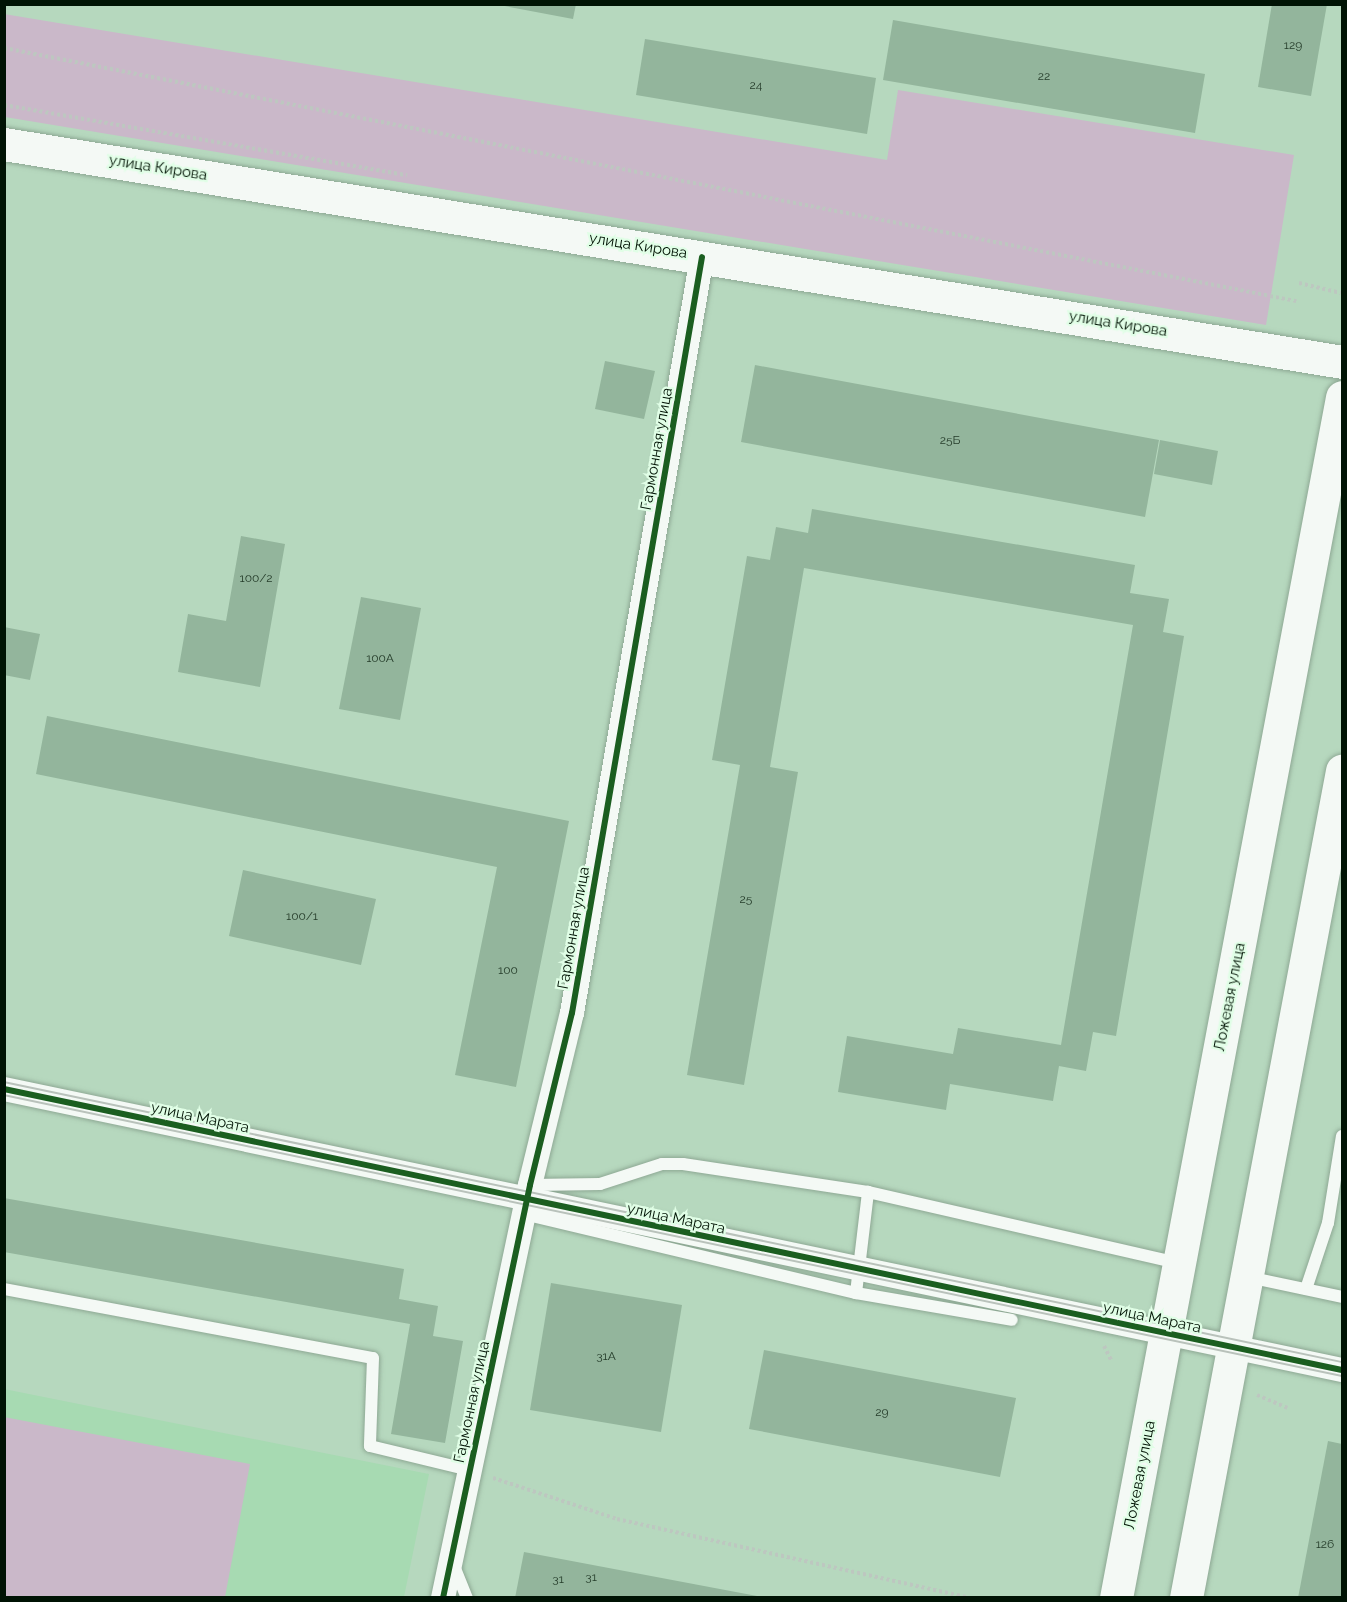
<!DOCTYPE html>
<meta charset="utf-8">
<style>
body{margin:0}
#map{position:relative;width:1347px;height:1602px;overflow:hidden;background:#b6d8be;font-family:Raleway,sans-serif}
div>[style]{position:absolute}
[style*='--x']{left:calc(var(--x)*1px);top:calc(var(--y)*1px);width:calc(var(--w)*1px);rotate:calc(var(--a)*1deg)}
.built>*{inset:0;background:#a7dab2}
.green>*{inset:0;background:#cab8c9}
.building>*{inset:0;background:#93b59c}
.path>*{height:4px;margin-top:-2px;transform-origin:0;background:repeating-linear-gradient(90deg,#bdc7c0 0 3px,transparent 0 6px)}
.roads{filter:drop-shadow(0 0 2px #8ea894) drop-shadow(0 0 2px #8ea894)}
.lane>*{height:12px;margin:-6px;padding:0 6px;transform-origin:6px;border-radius:6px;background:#f4f9f5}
.street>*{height:24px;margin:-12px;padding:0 12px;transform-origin:12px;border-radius:12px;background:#f4f9f5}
.primary>*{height:33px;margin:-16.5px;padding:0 16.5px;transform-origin:16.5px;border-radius:16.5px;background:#f4f9f5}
.tram>*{height:1.5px;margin:-0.75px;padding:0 0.75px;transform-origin:0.75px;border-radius:0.75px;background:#b9c2bb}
.cycleway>*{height:6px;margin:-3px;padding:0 3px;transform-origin:3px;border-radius:3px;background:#1b5e20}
span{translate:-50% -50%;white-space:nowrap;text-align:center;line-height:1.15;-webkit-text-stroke:4.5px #e0fee6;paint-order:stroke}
.number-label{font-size:12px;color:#253c2a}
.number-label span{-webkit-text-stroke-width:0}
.street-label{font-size:15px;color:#001304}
.frame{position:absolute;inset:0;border:6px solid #001304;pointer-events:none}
</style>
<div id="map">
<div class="built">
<i style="clip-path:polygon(4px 1389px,429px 1474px,404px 1597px,5px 1597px)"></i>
</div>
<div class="green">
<i style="clip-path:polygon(4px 14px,887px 160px,898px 90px,1294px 155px,1266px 325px,5px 117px)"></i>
<i style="clip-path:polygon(4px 1417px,250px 1464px,225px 1597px,5px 1597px)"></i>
</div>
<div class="building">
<i style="clip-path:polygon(494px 4px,576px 4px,573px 19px)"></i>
<i style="clip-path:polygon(1272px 4px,1327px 4px,1311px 96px,1258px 87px)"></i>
<i style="clip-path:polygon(893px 20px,1205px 74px,1195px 133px,883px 80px)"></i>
<i style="clip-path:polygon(645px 39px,876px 78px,867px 134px,636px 95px)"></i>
<i style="clip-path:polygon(605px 361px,655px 371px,644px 419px,595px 409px)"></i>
<i style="clip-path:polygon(755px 365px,1159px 440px,1145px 517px,741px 442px)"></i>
<i style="clip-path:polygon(1160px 440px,1218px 451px,1212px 485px,1154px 474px)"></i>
<i style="clip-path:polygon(812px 509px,1135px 565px,1130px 593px,1169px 599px,1163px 632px,1184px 636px,1116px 1036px,1093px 1032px,1086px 1071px,1059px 1066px,1053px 1101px,950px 1084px,946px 1110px,838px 1092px,847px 1036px,953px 1054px,958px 1028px,1061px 1045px,1133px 625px,804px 568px,770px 767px,798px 772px,744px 1085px,687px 1075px,740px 765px,712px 760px,747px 556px,770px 560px,776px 527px,808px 533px)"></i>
<i style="clip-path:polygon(241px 536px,285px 544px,260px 687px,178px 672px,188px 614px,226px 621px)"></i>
<i style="clip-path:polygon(361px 597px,421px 608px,400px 720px,339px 709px)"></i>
<i style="clip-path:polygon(4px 627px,40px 634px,30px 680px,4px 675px)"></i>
<i style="clip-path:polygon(47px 716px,569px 821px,516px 1087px,455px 1075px,497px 867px,36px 774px)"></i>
<i style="clip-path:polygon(243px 870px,376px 899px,361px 965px,229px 936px)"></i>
<i style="clip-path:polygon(4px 1198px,404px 1269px,399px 1299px,438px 1306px,433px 1336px,463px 1341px,445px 1443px,391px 1434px,410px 1324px,4px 1252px)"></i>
<i style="clip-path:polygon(551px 1283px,682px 1305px,661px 1432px,530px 1410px)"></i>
<i style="clip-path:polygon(764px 1350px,1016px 1398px,1000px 1477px,749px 1429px)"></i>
<i style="clip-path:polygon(1328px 1441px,1342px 1444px,1342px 1598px,1298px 1598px)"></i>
<i style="clip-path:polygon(524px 1552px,757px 1596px,757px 1598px,515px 1598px)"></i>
</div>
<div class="path">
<i style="--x:4;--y:48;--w:1317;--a:11.08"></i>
<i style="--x:4;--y:105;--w:409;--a:9.9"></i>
<i style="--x:1299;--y:283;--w:43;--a:13.4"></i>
<i style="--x:1104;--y:1346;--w:16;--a:63"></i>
<i style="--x:1257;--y:1395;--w:33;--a:23"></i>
<i style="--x:493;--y:1478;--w:131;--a:18.3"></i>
<i style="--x:617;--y:1519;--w:361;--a:12.6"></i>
</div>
<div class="roads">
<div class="lane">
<i style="--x:530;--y:1185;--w:70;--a:-0.8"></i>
<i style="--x:600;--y:1184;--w:65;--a:-17.9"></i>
<i style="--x:662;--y:1164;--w:21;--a:0"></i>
<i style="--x:683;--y:1164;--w:187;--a:8.6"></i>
<i style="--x:868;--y:1192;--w:318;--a:12.9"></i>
<i style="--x:524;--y:1214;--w:341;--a:13.4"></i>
<i style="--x:856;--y:1293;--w:158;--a:9.8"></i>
<i style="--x:1248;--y:1277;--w:96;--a:12"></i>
<i style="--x:4;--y:1289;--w:375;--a:10.6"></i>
<i style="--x:373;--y:1358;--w:88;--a:92"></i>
<i style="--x:370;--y:1446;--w:103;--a:13.5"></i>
<i style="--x:1306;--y:1289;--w:70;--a:-71.6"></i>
<i style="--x:1328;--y:1223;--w:88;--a:-80.9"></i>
<i style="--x:856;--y:1293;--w:102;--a:-83.2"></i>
<i style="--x:454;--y:1566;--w:35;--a:68"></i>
</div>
<div class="street">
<i style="--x:4;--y:1089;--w:1367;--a:11.86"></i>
<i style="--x:443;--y:1598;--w:422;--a:-78.1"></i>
<i style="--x:530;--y:1185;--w:177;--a:-76.3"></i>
<i style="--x:572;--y:1013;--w:767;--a:-80.24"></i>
</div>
<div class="primary">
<i style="--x:4;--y:144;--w:1356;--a:9.25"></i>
<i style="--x:1116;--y:1598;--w:1222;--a:-79.34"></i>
<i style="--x:1186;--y:1598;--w:842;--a:-79.32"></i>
</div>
</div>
<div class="tram">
<i style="--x:4;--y:1082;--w:1367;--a:11.82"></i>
<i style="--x:4;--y:1095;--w:1367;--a:11.86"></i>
</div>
<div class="cycleway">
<i style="--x:4;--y:1089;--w:1367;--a:11.86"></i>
<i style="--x:443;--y:1598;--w:422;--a:-78.1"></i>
<i style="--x:530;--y:1185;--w:177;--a:-76.3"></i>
<i style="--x:572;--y:1013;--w:767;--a:-80.24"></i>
</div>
<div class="number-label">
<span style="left:1293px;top:46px">129</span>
<span style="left:1044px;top:77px">22</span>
<span style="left:756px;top:86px">24</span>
<span style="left:950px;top:441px">25Б</span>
<span style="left:256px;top:579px">100/2</span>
<span style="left:380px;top:659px">100А</span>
<span style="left:746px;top:900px">25</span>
<span style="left:302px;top:917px">100/1</span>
<span style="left:508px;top:971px">100</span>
<span style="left:606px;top:1357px">31А</span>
<span style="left:882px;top:1413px">29</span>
<span style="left:1325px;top:1545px">126</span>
<span style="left:591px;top:1578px">31</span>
<span style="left:558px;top:1580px">31</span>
</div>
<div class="street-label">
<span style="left:158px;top:168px;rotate:9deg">улица Кирова</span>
<span style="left:638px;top:246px;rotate:9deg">улица Кирова</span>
<span style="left:1118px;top:324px;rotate:9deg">улица Кирова</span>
<span style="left:657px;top:449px;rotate:-80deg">Гармонная улица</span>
<span style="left:574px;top:928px;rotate:-80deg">Гармонная улица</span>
<span style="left:1230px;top:997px;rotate:-79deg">Ложевая улица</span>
<span style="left:200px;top:1118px;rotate:12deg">улица Марата</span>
<span style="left:676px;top:1219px;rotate:12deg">улица Марата</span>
<span style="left:1152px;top:1318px;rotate:12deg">улица Марата</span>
<span style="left:472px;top:1402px;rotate:-78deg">Гармонная улица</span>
<span style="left:1140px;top:1475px;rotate:-79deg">Ложевая улица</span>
</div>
<div class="frame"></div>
</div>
